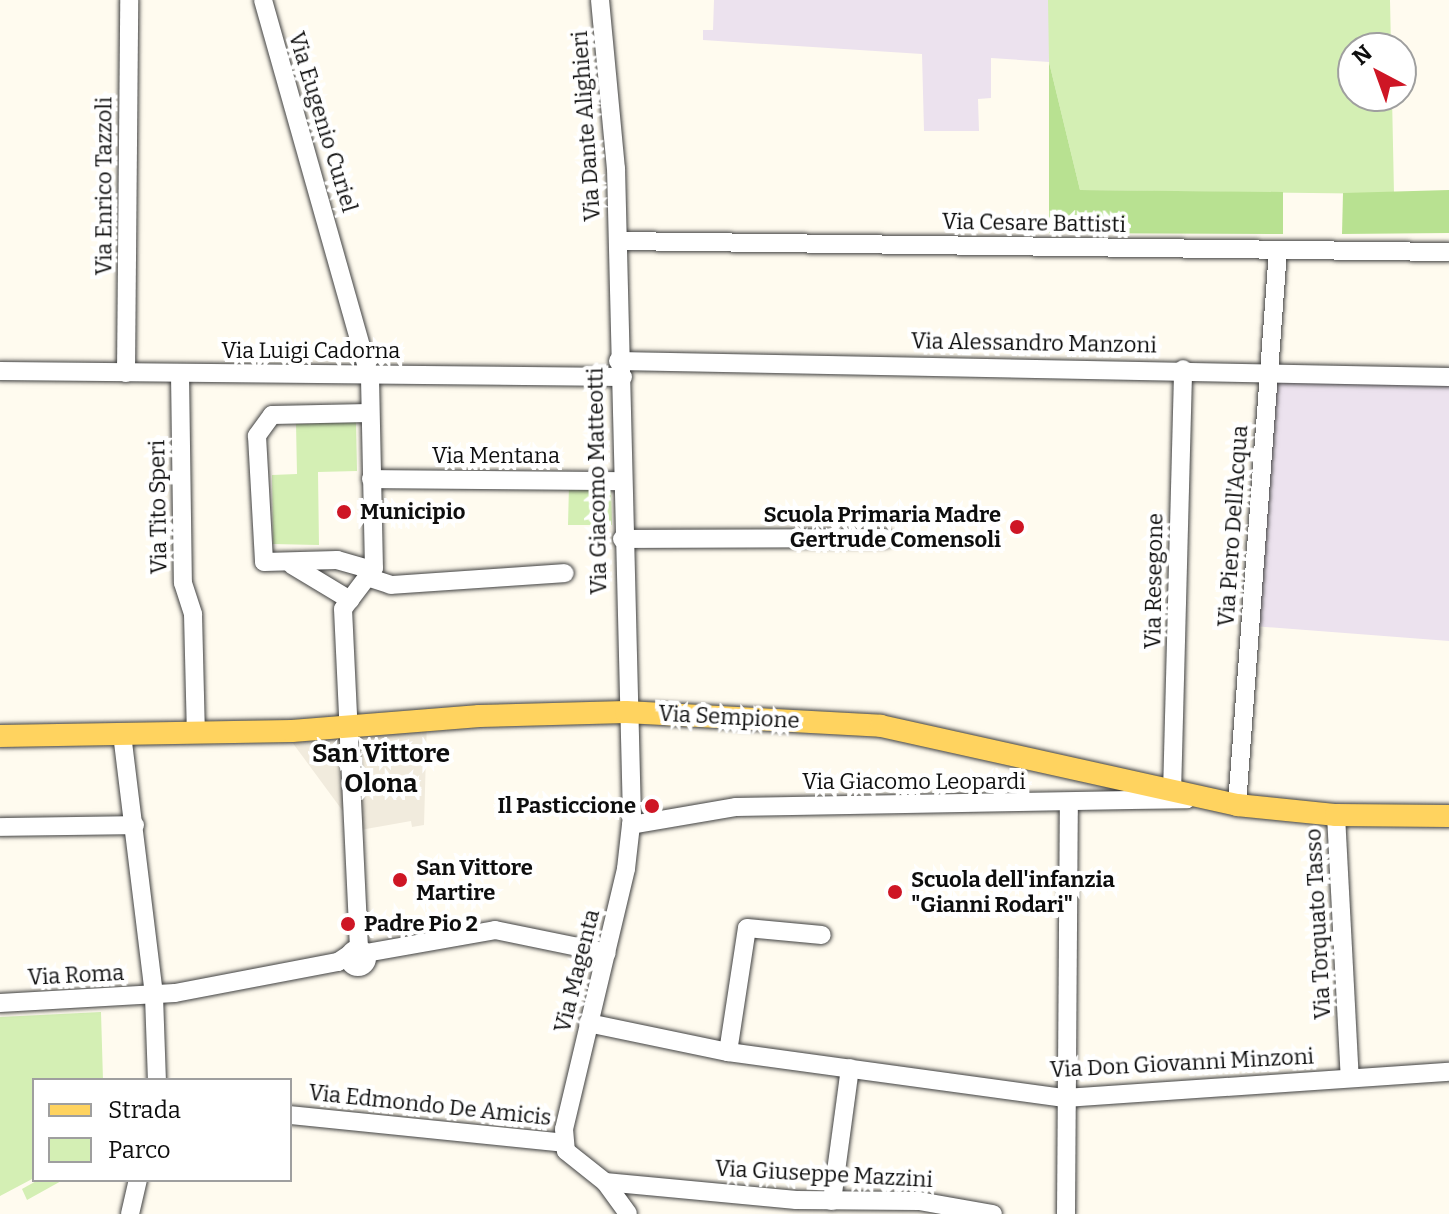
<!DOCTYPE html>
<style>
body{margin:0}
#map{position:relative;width:1449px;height:1214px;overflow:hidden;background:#fffbef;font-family:Bitter,serif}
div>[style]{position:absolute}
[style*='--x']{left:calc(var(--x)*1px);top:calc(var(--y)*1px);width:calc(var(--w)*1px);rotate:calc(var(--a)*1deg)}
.industrial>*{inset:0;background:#ece2ee}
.green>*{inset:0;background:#d4efb4}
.forest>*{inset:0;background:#b8e191}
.plaza>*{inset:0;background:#f1ebdd}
.roads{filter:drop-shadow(0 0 2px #414141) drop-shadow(0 0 2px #414141)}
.minor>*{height:18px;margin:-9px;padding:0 9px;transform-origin:9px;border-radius:9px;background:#fff}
.minor>.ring{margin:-9px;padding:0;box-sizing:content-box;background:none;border:18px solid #fff;border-radius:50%}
.major>*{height:22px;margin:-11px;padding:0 11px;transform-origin:11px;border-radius:11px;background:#ffd35f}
.dots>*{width:22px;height:22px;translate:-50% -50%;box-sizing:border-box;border:4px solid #fff;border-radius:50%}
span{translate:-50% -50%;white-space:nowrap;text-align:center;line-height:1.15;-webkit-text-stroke:8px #fff;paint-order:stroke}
.street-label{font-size:22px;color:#0e0e0e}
.poi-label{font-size:22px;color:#0e0e0e;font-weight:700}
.left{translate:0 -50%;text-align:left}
.right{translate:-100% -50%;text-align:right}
.quarter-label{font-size:26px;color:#0e0e0e;font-weight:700}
.legend{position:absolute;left:32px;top:1078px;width:260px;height:104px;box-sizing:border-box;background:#fff;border:2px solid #9f9f9f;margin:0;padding:10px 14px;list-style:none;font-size:24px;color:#0e0e0e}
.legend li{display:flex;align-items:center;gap:16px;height:40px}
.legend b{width:40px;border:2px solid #9f9f9f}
.north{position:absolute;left:1337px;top:32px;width:80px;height:80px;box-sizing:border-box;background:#fff;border:2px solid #9f9f9f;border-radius:50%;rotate:319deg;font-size:22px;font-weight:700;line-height:32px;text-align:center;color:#0e0e0e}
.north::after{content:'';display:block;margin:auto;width:28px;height:36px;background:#ce1625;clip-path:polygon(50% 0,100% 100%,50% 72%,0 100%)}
</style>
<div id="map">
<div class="industrial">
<i style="clip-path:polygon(714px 0,1049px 0,1049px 62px,991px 58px,991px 98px,978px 99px,979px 131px,924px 131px,922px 54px,703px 40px,703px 30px,713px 30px)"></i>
<i style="clip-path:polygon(1271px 375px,1449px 380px,1449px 641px,1253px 626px)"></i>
</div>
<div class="green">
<i style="clip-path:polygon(1048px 0,1390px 0,1391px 48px,1353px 48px,1353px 96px,1392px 96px,1394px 194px,1080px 190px,1049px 62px)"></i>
<i style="clip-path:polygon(356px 422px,357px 471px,318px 472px,319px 545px,273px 544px,272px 475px,297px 474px,296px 424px)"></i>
<i style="clip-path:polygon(569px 485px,611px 485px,612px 525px,568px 525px)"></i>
<i style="clip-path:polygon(101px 1012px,103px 1080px,34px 1080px,34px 1178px,0 1196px,0 1017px)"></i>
<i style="clip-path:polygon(38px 1180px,63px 1180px,27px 1200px,22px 1189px)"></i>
</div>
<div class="forest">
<i style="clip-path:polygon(1049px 62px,1080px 190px,1283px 192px,1283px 234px,1049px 233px)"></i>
<i style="clip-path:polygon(1449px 190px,1449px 233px,1342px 234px,1343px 193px)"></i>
</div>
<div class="plaza">
<i style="clip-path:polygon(427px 719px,424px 825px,412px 827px,411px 821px,349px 832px,345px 814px,292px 742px,292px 731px)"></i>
</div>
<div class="roads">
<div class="minor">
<i style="--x:263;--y:0;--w:393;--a:74.2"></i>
<i style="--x:370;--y:378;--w:190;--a:88.8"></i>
<i style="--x:374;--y:568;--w:51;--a:127.1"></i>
<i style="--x:343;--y:609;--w:339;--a:87.3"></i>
<i style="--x:600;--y:0;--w:169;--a:84.6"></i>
<i style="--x:616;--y:168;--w:648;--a:88.59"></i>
<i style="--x:632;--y:816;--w:53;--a:96.5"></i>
<i style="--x:626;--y:869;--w:267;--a:103.4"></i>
<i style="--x:564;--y:1129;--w:22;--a:85"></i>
<i style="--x:566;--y:1151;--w:50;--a:38.5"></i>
<i style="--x:605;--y:1182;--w:39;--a:54"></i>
<i style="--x:618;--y:241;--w:831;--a:0.76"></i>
<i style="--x:618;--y:361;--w:831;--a:1.1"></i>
<i style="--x:0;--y:371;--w:623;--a:0.55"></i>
<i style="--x:126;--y:373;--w:373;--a:-89.5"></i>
<i style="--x:180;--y:374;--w:209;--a:89.2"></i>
<i style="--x:183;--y:583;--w:33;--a:72"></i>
<i style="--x:193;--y:614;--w:119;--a:88.6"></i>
<i style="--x:369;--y:413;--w:97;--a:178.8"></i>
<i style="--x:272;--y:415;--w:26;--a:126"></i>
<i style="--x:257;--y:436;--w:126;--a:86.8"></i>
<i style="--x:264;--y:562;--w:73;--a:-1.6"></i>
<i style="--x:337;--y:560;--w:36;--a:16"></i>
<i style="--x:371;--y:479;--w:250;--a:0.5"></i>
<i style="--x:622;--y:539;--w:263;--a:-0.2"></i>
<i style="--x:292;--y:565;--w:68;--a:31.1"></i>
<i style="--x:367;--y:577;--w:25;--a:18"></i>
<i style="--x:391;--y:585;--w:174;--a:-3.9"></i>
<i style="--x:122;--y:734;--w:264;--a:83"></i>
<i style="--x:154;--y:996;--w:84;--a:88"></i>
<i style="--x:1172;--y:794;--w:425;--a:-88.5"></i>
<i style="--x:1237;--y:805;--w:556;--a:-85.77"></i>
<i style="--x:1336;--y:815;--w:263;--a:87"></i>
<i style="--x:631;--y:825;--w:107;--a:-9.7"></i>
<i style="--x:736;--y:807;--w:451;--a:-1"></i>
<i style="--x:0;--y:827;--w:135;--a:-0.8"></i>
<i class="ring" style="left:349px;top:949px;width:0;height:0"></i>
<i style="--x:366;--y:953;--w:131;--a:-10.1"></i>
<i style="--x:495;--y:930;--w:114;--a:11.6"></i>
<i style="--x:0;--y:1003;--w:175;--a:-3.3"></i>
<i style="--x:175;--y:993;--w:166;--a:-10.8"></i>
<i style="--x:338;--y:962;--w:14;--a:-34"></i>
<i style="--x:588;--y:1023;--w:143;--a:11.7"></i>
<i style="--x:728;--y:1052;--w:340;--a:7.8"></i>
<i style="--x:1065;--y:1098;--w:385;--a:-3.9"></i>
<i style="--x:728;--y:1052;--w:125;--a:-81.3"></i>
<i style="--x:747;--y:928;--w:75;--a:5.3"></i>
<i style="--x:290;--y:1115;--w:276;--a:5.8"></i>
<i style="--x:605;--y:1182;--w:192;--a:5.4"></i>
<i style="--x:796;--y:1200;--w:123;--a:0.5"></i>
<i style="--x:919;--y:1201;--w:75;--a:10"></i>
<i style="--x:832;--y:1201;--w:134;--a:-82.3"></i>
<i style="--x:130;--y:1214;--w:35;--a:-77"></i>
<i style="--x:1066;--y:1214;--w:409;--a:-89.6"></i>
</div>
<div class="major">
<i style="--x:0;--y:736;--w:292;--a:-1"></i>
<i style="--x:292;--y:731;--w:188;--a:-4.6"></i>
<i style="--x:479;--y:716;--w:147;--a:-1.6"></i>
<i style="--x:626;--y:712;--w:255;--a:3.1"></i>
<i style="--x:881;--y:726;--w:365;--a:12.5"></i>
<i style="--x:1237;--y:805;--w:100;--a:5.8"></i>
<i style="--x:1336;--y:815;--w:113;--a:0.5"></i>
</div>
</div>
<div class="dots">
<i style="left:344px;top:512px;background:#ce1625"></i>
<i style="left:1017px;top:527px;background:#ce1625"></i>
<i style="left:652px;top:806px;background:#ce1625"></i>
<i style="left:400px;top:880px;background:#ce1625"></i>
<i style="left:895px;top:892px;background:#ce1625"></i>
<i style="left:348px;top:924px;background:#ce1625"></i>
</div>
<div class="street-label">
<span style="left:323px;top:122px;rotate:73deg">Via Eugenio Curiel</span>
<span style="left:586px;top:126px;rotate:-94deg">Via Dante Alighieri</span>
<span style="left:104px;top:186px;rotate:-90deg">Via Enrico Tazzoli</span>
<span style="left:1034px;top:223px;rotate:1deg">Via Cesare Battisti</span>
<span style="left:1034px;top:343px;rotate:1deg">Via Alessandro Manzoni</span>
<span style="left:311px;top:351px">Via Luigi Cadorna</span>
<span style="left:496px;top:456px">Via Mentana</span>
<span style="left:597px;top:481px;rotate:-91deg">Via Giacomo Matteotti</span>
<span style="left:158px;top:507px;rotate:-91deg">Via Tito Speri</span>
<span style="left:1233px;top:526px;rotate:-86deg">Via Piero Dell'Acqua</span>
<span style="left:1154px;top:581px;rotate:-89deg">Via Resegone</span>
<span style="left:729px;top:717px;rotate:3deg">Via Sempione</span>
<span style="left:914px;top:782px">Via Giacomo Leopardi</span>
<span style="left:1318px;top:924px;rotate:-93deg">Via Torquato Tasso</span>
<span style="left:577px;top:971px;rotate:-76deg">Via Magenta</span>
<span style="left:76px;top:975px;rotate:-3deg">Via Roma</span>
<span style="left:1182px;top:1063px;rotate:-3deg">Via Don Giovanni Minzoni</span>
<span style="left:430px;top:1105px;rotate:6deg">Via Edmondo De Amicis</span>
<span style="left:824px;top:1174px;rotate:3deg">Via Giuseppe Mazzini</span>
</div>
<div class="poi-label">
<span class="left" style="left:360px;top:512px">Municipio</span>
<span class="right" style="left:1001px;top:527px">Scuola Primaria Madre<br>Gertrude Comensoli</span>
<span class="right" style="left:636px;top:806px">Il Pasticcione</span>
<span class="left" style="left:416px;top:880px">San Vittore<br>Martire</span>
<span class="left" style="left:911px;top:892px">Scuola dell'infanzia<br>"Gianni Rodari"</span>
<span class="left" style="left:364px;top:924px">Padre Pio 2</span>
</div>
<div class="quarter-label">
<span style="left:381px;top:769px">San Vittore<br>Olona</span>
</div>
<ul class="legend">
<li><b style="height:10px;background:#ffd35f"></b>Strada</li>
<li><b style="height:22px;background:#d4efb4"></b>Parco</li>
</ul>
<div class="north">N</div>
</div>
